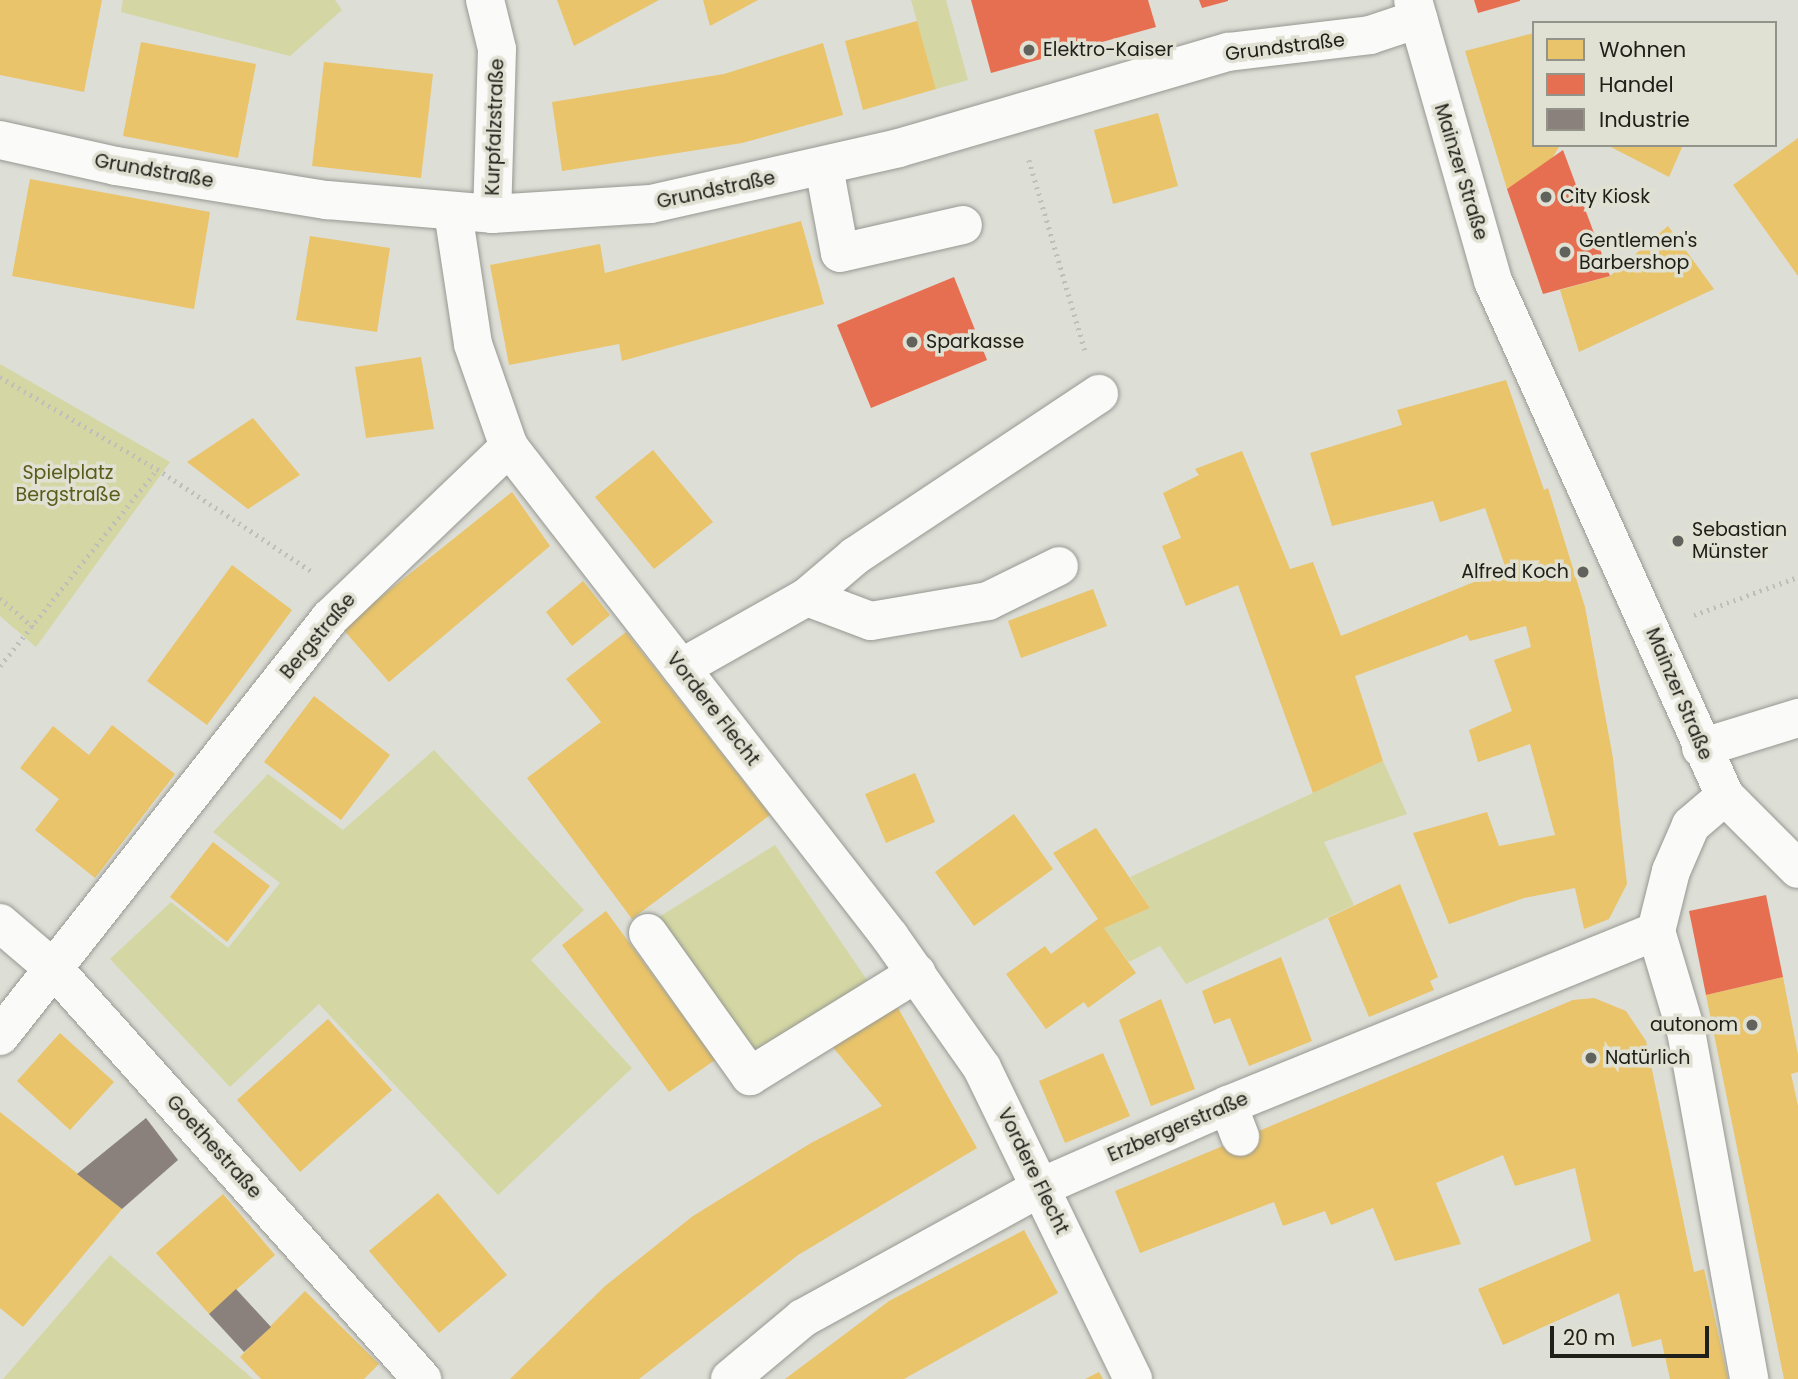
<!DOCTYPE html>
<meta charset="utf-8">
<style>
body{margin:0}
#map{position:relative;width:1798px;height:1379px;overflow:hidden;background:#ddded6;font-family:Poppins,sans-serif}
div>[style]{position:absolute}
[style*='--x']{left:calc(var(--x)*1px);top:calc(var(--y)*1px);width:calc(var(--w)*1px);rotate:calc(var(--a)*1deg)}
.green>*{inset:0;background:#d4d7a3}
.homes>*{inset:0;background:#e9c46a}
.shops>*{inset:0;background:#e76f51}
.industry>*{inset:0;background:#8a817c}
.path>*{height:4.5px;margin-top:-2.25px;transform-origin:0;background:repeating-linear-gradient(90deg,#bebebb 0 2px,transparent 0 7px)}
.roads{filter:drop-shadow(0 0 2px #979892) drop-shadow(0 0 2px #979892)}
.minor>*{height:38px;margin:-19px;padding:0 19px;transform-origin:19px;border-radius:19px;background:#fafaf9}
.dots>*{width:19px;height:19px;translate:-50% -50%;box-sizing:border-box;border:4px solid #e0e1d3;border-radius:50%}
span{translate:-50% -50%;white-space:nowrap;text-align:center;line-height:1.15;-webkit-text-stroke:7px #e0e1d3;paint-order:stroke}
.street-label{font-size:19px;color:#20201b}
.poi-label{font-size:19px;color:#20201b}
.left{translate:0 -50%;text-align:left}
.right{translate:-100% -50%;text-align:right}
.park-label{font-size:19px;color:#5a5c1a}
.legend{position:absolute;left:1532px;top:21px;width:245px;height:126px;box-sizing:border-box;background:#e0e1d3;border:2px solid #939489;margin:0;padding:9px 12px;list-style:none;font-size:21px;color:#20201b}
.legend li{display:flex;align-items:center;gap:14px;height:35px}
.legend b{width:35px;border:2px solid #939489}
.scale{position:absolute;left:1550px;top:1326px;width:159px;height:32px;box-sizing:border-box;border:4px solid #20201b;border-top:0;padding-left:9px;font-size:21px;line-height:24px;white-space:nowrap;color:#20201b;-webkit-text-stroke:5px #e0e1d3;paint-order:stroke}
</style>
<div id="map">
<div class="green">
<i style="clip-path:polygon(123px 0,335px 0,342px 10px,290px 56px,121px 12px)"></i>
<i style="clip-path:polygon(911px 0,946px 0,968px 80px,936px 89px)"></i>
<i style="clip-path:polygon(0 364px,170px 462px,36px 647px,0 616px)"></i>
<i style="clip-path:polygon(434px 750px,584px 910px,531px 960px,632px 1068px,498px 1195px,319px 1004px,230px 1087px,110px 959px,171px 902px,228px 948px,280px 883px,213px 832px,268px 774px,343px 830px)"></i>
<i style="clip-path:polygon(1383px 761px,1407px 814px,1324px 842px,1354px 905px,1186px 984px,1160px 946px,1129px 962px,1104px 928px,1150px 908px,1130px 877px)"></i>
<i style="clip-path:polygon(775px 845px,867px 980px,751px 1062px,651px 922px)"></i>
<i style="clip-path:polygon(110px 1255px,253px 1379px,3px 1379px)"></i>
</div>
<div class="homes">
<i style="clip-path:polygon(0 0,102px 0,84px 92px,0 75px)"></i>
<i style="clip-path:polygon(557px 0,659px 0,574px 46px)"></i>
<i style="clip-path:polygon(703px 0,758px 0,710px 26px)"></i>
<i style="clip-path:polygon(917px 21px,936px 89px,863px 110px,845px 41px)"></i>
<i style="clip-path:polygon(1534px 33px,1534px 145px,1560px 145px,1550px 162px,1507px 189px,1465px 51px)"></i>
<i style="clip-path:polygon(141px 42px,256px 64px,238px 158px,123px 136px)"></i>
<i style="clip-path:polygon(823px 43px,843px 115px,742px 143px,562px 171px,552px 102px,724px 74px)"></i>
<i style="clip-path:polygon(324px 62px,433px 74px,421px 178px,312px 166px)"></i>
<i style="clip-path:polygon(1158px 113px,1178px 186px,1113px 204px,1094px 130px)"></i>
<i style="clip-path:polygon(1798px 138px,1798px 276px,1733px 185px)"></i>
<i style="clip-path:polygon(1607px 145px,1683px 145px,1669px 177px)"></i>
<i style="clip-path:polygon(30px 179px,210px 212px,194px 309px,12px 276px)"></i>
<i style="clip-path:polygon(801px 221px,824px 304px,622px 361px,619px 344px,509px 365px,490px 265px,600px 244px,605px 273px)"></i>
<i style="clip-path:polygon(1668px 226px,1714px 289px,1579px 352px,1560px 290px,1610px 276px)"></i>
<i style="clip-path:polygon(310px 236px,390px 248px,377px 332px,296px 320px)"></i>
<i style="clip-path:polygon(421px 357px,434px 429px,366px 438px,355px 367px)"></i>
<i style="clip-path:polygon(1506px 380px,1544px 490px,1548px 488px,1585px 607px,1613px 758px,1627px 884px,1609px 919px,1584px 929px,1575px 888px,1524px 898px,1449px 924px,1413px 833px,1487px 812px,1499px 846px,1555px 835px,1530px 744px,1478px 762px,1469px 730px,1512px 711px,1494px 660px,1531px 647px,1526px 626px,1470px 641px,1467px 635px,1355px 676px,1383px 761px,1313px 793px,1238px 585px,1186px 606px,1162px 546px,1181px 538px,1163px 493px,1199px 475px,1195px 469px,1242px 451px,1290px 569px,1313px 562px,1341px 636px,1506px 569px,1485px 508px,1440px 522px,1433px 501px,1332px 526px,1310px 453px,1402px 425px,1397px 410px)"></i>
<i style="clip-path:polygon(253px 418px,300px 475px,248px 509px,187px 462px)"></i>
<i style="clip-path:polygon(653px 450px,713px 522px,654px 569px,595px 497px)"></i>
<i style="clip-path:polygon(512px 492px,550px 546px,389px 682px,342px 628px)"></i>
<i style="clip-path:polygon(232px 565px,292px 610px,207px 725px,147px 681px)"></i>
<i style="clip-path:polygon(583px 581px,610px 615px,572px 646px,546px 612px)"></i>
<i style="clip-path:polygon(1093px 589px,1107px 626px,1021px 658px,1008px 621px)"></i>
<i style="clip-path:polygon(626px 632px,770px 815px,632px 919px,527px 778px,601px 722px,566px 679px)"></i>
<i style="clip-path:polygon(314px 696px,390px 755px,341px 820px,264px 762px)"></i>
<i style="clip-path:polygon(112px 725px,175px 774px,95px 878px,35px 830px,59px 799px,20px 768px,53px 726px,89px 755px)"></i>
<i style="clip-path:polygon(915px 773px,935px 822px,886px 843px,865px 794px)"></i>
<i style="clip-path:polygon(1014px 814px,1053px 869px,974px 926px,935px 872px)"></i>
<i style="clip-path:polygon(1096px 828px,1150px 908px,1104px 928px,1136px 973px,1088px 1008px,1084px 1002px,1046px 1029px,1006px 974px,1045px 946px,1051px 954px,1098px 919px,1053px 853px)"></i>
<i style="clip-path:polygon(213px 842px,270px 886px,227px 942px,170px 897px)"></i>
<i style="clip-path:polygon(1400px 884px,1438px 977px,1430px 981px,1434px 990px,1369px 1017px,1328px 918px)"></i>
<i style="clip-path:polygon(606px 911px,715px 1060px,669px 1092px,562px 945px)"></i>
<i style="clip-path:polygon(1281px 957px,1312px 1041px,1249px 1066px,1230px 1018px,1214px 1024px,1202px 991px)"></i>
<i style="clip-path:polygon(1783px 977px,1798px 1055px,1798px 1072px,1791px 1074px,1798px 1106px,1798px 1379px,1784px 1379px,1706px 995px)"></i>
<i style="clip-path:polygon(1594px 998px,1626px 1011px,1646px 1041px,1694px 1272px,1704px 1269px,1728px 1379px,1670px 1379px,1661px 1339px,1632px 1347px,1619px 1293px,1503px 1345px,1478px 1289px,1591px 1241px,1575px 1168px,1515px 1186px,1503px 1155px,1436px 1183px,1461px 1244px,1395px 1261px,1373px 1208px,1331px 1225px,1325px 1211px,1283px 1226px,1274px 1202px,1140px 1253px,1115px 1191px,1573px 1000px)"></i>
<i style="clip-path:polygon(1161px 999px,1195px 1089px,1151px 1106px,1119px 1020px)"></i>
<i style="clip-path:polygon(894px 1001px,977px 1148px,798px 1255px,639px 1379px,510px 1379px,605px 1286px,693px 1216px,811px 1143px,882px 1106px,826px 1039px)"></i>
<i style="clip-path:polygon(328px 1019px,392px 1090px,300px 1172px,237px 1100px)"></i>
<i style="clip-path:polygon(60px 1033px,114px 1082px,70px 1130px,17px 1081px)"></i>
<i style="clip-path:polygon(1103px 1053px,1130px 1116px,1065px 1143px,1039px 1081px)"></i>
<i style="clip-path:polygon(0 1112px,122px 1209px,23px 1327px,0 1308px)"></i>
<i style="clip-path:polygon(438px 1193px,507px 1275px,439px 1333px,369px 1251px)"></i>
<i style="clip-path:polygon(223px 1194px,275px 1255px,209px 1314px,156px 1253px)"></i>
<i style="clip-path:polygon(1024px 1230px,1058px 1293px,904px 1379px,785px 1379px,889px 1301px)"></i>
<i style="clip-path:polygon(305px 1291px,379px 1364px,364px 1379px,261px 1379px,240px 1357px)"></i>
<i style="clip-path:polygon(1099px 1372px,1103px 1379px,1085px 1379px)"></i>
</div>
<div class="shops">
<i style="clip-path:polygon(971px 0,1148px 0,1156px 27px,991px 73px)"></i>
<i style="clip-path:polygon(1199px 0,1228px 0,1228px 1px,1202px 8px)"></i>
<i style="clip-path:polygon(1474px 0,1520px 0,1520px 1px,1478px 13px)"></i>
<i style="clip-path:polygon(1563px 150px,1610px 276px,1543px 294px,1507px 189px)"></i>
<i style="clip-path:polygon(954px 277px,987px 360px,871px 408px,837px 325px)"></i>
<i style="clip-path:polygon(1766px 895px,1783px 977px,1706px 995px,1689px 911px)"></i>
</div>
<div class="industry">
<i style="clip-path:polygon(146px 1118px,178px 1160px,122px 1209px,77px 1174px)"></i>
<i style="clip-path:polygon(236px 1289px,271px 1327px,244px 1352px,209px 1314px)"></i>
</div>
<div class="path">
<i style="--x:1029;--y:160;--w:198;--a:73.6"></i>
<i style="--x:0;--y:377;--w:182;--a:30.4"></i>
<i style="--x:157;--y:469;--w:185;--a:33.5"></i>
<i style="--x:0;--y:598;--w:45;--a:41.4"></i>
<i style="--x:1694;--y:615;--w:111;--a:-20.1"></i>
<i style="--x:0;--y:666;--w:252;--a:-51.4"></i>
</div>
<div class="roads">
<div class="minor">
<i style="--x:485;--y:0;--w:50;--a:76.2"></i>
<i style="--x:497;--y:49;--w:165;--a:91.7"></i>
<i style="--x:1413;--y:0;--w:292;--a:74.1"></i>
<i style="--x:1493;--y:281;--w:565;--a:65.75"></i>
<i style="--x:1725;--y:796;--w:103;--a:45"></i>
<i style="--x:0;--y:140;--w:119;--a:12.6"></i>
<i style="--x:116;--y:166;--w:214;--a:9.2"></i>
<i style="--x:327;--y:200;--w:166;--a:4.8"></i>
<i style="--x:492;--y:214;--w:159;--a:-3.6"></i>
<i style="--x:651;--y:204;--w:254;--a:-12.7"></i>
<i style="--x:899;--y:148;--w:343;--a:-16.3"></i>
<i style="--x:1228;--y:52;--w:143;--a:-6.8"></i>
<i style="--x:1370;--y:35;--w:51;--a:-18.4"></i>
<i style="--x:824;--y:167;--w:87;--a:79.5"></i>
<i style="--x:840;--y:253;--w:126;--a:-12.8"></i>
<i style="--x:509;--y:447;--w:621;--a:52.13"></i>
<i style="--x:890;--y:937;--w:160;--a:54.9"></i>
<i style="--x:982;--y:1068;--w:346;--a:64.1"></i>
<i style="--x:807;--y:597;--w:63;--a:-40.5"></i>
<i style="--x:855;--y:556;--w:293;--a:-33.6"></i>
<i style="--x:681;--y:668;--w:145;--a:-29.4"></i>
<i style="--x:807;--y:597;--w:68;--a:20.6"></i>
<i style="--x:871;--y:621;--w:119;--a:-9.7"></i>
<i style="--x:988;--y:601;--w:79;--a:-26.2"></i>
<i style="--x:1701;--y:748;--w:102;--a:-17.2"></i>
<i style="--x:1725;--y:796;--w:45;--a:139.5"></i>
<i style="--x:1691;--y:825;--w:50;--a:113.5"></i>
<i style="--x:1671;--y:871;--w:62;--a:104"></i>
<i style="--x:1656;--y:931;--w:104;--a:73.3"></i>
<i style="--x:1686;--y:1031;--w:354;--a:79.7"></i>
<i style="--x:0;--y:923;--w:72;--a:40.5"></i>
<i style="--x:55;--y:970;--w:550;--a:48.1"></i>
<i style="--x:648;--y:933;--w:176;--a:54.5"></i>
<i style="--x:750;--y:1076;--w:196;--a:-31.7"></i>
<i style="--x:0;--y:1036;--w:533;--a:-51.71"></i>
<i style="--x:330;--y:618;--w:248;--a:-43.7"></i>
<i style="--x:509;--y:447;--w:109;--a:-109.3"></i>
<i style="--x:473;--y:344;--w:134;--a:-98.6"></i>
<i style="--x:1228;--y:1105;--w:34;--a:69"></i>
<i style="--x:730;--y:1379;--w:95;--a:-39.9"></i>
<i style="--x:803;--y:1318;--w:272;--a:-28.8"></i>
<i style="--x:1041;--y:1187;--w:204;--a:-23.7"></i>
<i style="--x:1228;--y:1105;--w:462;--a:-22.1"></i>
</div>
</div>
<div class="dots">
<i style="left:1029px;top:50px;background:#62625c"></i>
<i style="left:1546px;top:197px;background:#62625c"></i>
<i style="left:1565px;top:252px;background:#62625c"></i>
<i style="left:912px;top:342px;background:#62625c"></i>
<i style="left:1678px;top:541px;background:#62625c"></i>
<i style="left:1583px;top:572px;background:#62625c"></i>
<i style="left:1752px;top:1025px;background:#62625c"></i>
<i style="left:1591px;top:1058px;background:#62625c"></i>
</div>
<div class="street-label">
<span style="left:1285px;top:47px;rotate:-7deg">Grundstraße</span>
<span style="left:495px;top:127px;rotate:-88deg">Kurpfalzstraße</span>
<span style="left:154px;top:171px;rotate:10deg">Grundstraße</span>
<span style="left:1461px;top:172px;rotate:73deg">Mainzer Straße</span>
<span style="left:716px;top:190px;rotate:-12deg">Grundstraße</span>
<span style="left:318px;top:636px;rotate:-50deg">Bergstraße</span>
<span style="left:1679px;top:694px;rotate:67deg">Mainzer Straße</span>
<span style="left:713px;top:709px;rotate:52deg">Vordere Flecht</span>
<span style="left:1178px;top:1127px;rotate:-23deg">Erzbergerstraße</span>
<span style="left:214px;top:1147px;rotate:48deg">Goethestraße</span>
<span style="left:1033px;top:1171px;rotate:64deg">Vordere Flecht</span>
</div>
<div class="poi-label">
<span class="left" style="left:1043px;top:50px">Elektro-Kaiser</span>
<span class="left" style="left:1560px;top:197px">City Kiosk</span>
<span class="left" style="left:1579px;top:252px">Gentlemen's<br>Barbershop</span>
<span class="left" style="left:926px;top:342px">Sparkasse</span>
<span class="left" style="left:1692px;top:541px">Sebastian<br>Münster</span>
<span class="right" style="left:1569px;top:572px">Alfred Koch</span>
<span class="right" style="left:1738px;top:1025px">autonom</span>
<span class="left" style="left:1605px;top:1058px">Natürlich</span>
</div>
<div class="park-label">
<span style="left:68px;top:484px">Spielplatz<br>Bergstraße</span>
</div>
<ul class="legend">
<li><b style="height:19px;background:#e9c46a"></b>Wohnen</li>
<li><b style="height:19px;background:#e76f51"></b>Handel</li>
<li><b style="height:19px;background:#8a817c"></b>Industrie</li>
</ul>
<div class="scale">20 m</div>
</div>
